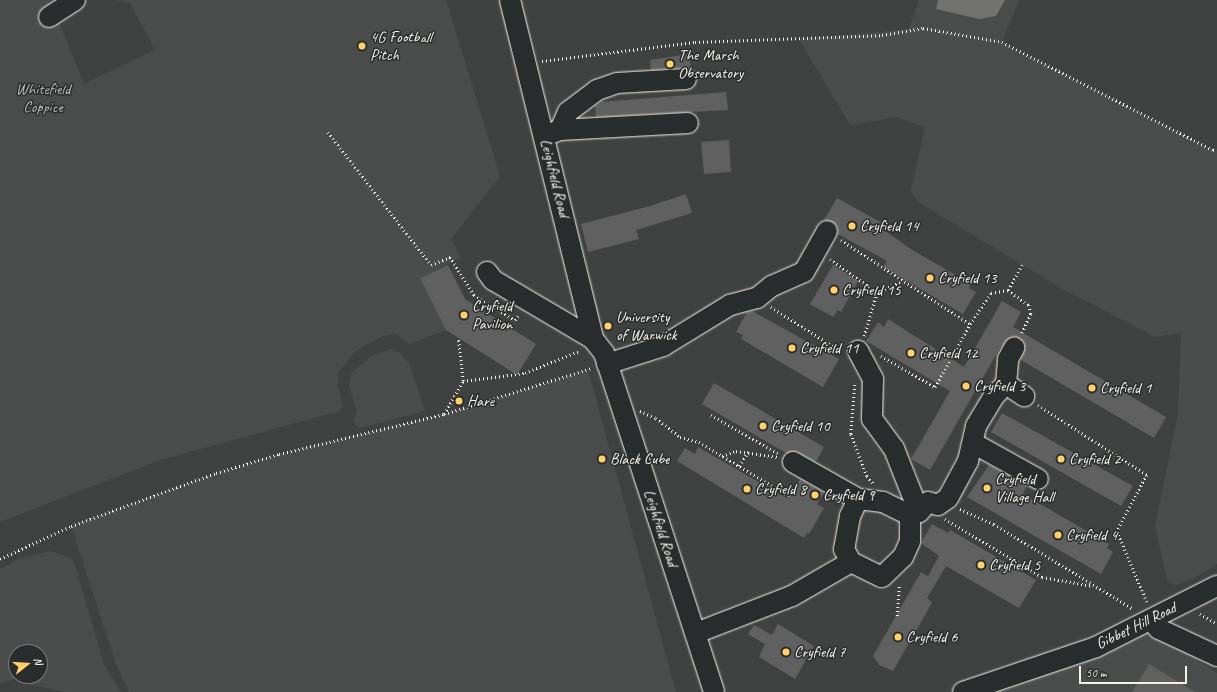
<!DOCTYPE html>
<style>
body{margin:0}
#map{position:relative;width:1217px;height:692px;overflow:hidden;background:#323535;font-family:Caveat,sans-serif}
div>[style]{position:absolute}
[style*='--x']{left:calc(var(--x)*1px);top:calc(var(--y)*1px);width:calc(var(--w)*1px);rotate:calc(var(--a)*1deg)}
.built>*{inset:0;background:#404242}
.green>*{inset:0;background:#4b4d4c}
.water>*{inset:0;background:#727370}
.building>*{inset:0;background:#5f605f}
.path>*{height:2.5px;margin-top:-1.25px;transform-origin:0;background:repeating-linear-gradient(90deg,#f4f1e8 0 1px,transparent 0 4px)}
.roads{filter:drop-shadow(0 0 1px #f4f1e8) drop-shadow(0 0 1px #f4f1e8)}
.minor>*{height:20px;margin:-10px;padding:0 10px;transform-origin:10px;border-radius:10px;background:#2a2d2e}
.dots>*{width:11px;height:11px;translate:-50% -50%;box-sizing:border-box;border:2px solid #2a2d2e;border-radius:50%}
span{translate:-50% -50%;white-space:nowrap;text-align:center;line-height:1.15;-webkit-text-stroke:3px #2a2d2e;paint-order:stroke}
.poi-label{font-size:16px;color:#f4f1e8}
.left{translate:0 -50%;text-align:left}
.park-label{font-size:16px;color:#b9b8b1}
.street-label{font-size:16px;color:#f4f1e8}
.north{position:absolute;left:8px;top:644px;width:40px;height:40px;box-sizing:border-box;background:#2a2d2e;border:1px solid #7b7b78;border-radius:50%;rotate:73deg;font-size:11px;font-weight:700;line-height:16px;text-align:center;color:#f4f1e8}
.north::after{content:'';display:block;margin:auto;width:14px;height:18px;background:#ffd166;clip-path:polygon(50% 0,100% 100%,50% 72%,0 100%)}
.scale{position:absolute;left:1079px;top:666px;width:108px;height:18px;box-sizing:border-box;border:2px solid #f4f1e8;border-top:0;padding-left:5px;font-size:12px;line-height:14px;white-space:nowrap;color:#f4f1e8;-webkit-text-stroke:3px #2a2d2e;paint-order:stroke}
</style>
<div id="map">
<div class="built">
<i style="clip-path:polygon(evenodd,0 0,1217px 0,1217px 692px,0 692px,0 0,16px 652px,40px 652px,40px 676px,16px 676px,16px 652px)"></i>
</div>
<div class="green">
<i style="clip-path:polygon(0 0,50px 0,84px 84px,155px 50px,130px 3px,116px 0,446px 0,500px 176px,451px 239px,461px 257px,420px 278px,446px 330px,409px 344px,396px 334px,383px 336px,355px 351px,338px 373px,338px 386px,343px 407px,339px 411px,160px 460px,0 522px)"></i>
<i style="clip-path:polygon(919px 0,938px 0,936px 8px,996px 16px,1005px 0,1019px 0,1002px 42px,1213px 150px,1217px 149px,1217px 564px,1193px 579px,1175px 585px,1167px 580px,1155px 526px,1178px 413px,1181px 333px,1155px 337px,1059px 287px,918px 202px,911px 191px,925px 127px,896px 117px,850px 125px,799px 39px,909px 29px)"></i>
<i style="clip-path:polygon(391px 349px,400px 353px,409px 363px,425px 411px,361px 428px,355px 425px,353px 419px,357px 412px,349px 386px,351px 373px,370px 357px)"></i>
<i style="clip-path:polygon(588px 370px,676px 692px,129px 692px,116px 664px,71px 526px,172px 488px,279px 454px,444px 414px)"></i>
<i style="clip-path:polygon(evenodd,51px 551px,73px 559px,104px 664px,121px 692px,66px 692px,28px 684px,19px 677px,0 684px,0 569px,19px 559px,51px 551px,16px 652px,40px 652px,40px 676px,16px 676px,16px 652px)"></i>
<i style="clip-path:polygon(1144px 633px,1184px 652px,1217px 673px,1217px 692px,982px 692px)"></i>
</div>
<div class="water">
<i style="clip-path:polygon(938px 0,1005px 0,996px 16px,979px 19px,936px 9px)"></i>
</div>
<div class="building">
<i style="clip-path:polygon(689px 54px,691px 67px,651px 70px,650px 60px)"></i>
<i style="clip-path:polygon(726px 92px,728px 110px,596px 117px,595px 106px,601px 102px)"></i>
<i style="clip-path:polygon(729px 140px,731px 172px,704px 174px,701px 142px)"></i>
<i style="clip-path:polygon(686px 194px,692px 213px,636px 230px,639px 239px,588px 252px,581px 224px,650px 206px)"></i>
<i style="clip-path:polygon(837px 198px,882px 223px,880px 227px,909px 248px,971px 284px,969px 288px,976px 292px,963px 314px,883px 267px,887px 261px,838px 234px,837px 225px,824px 220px)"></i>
<i style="clip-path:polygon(448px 265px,465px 299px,536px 344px,517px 375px,446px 330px,420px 278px)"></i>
<i style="clip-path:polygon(833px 265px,858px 281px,841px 312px,838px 310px,833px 317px,810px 304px)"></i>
<i style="clip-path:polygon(1002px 301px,1021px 312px,1013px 327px,1166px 417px,1154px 438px,1021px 360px,1025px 348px,1024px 342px,1013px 337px,1000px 348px,930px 470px,911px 459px,950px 391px,866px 341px,878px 322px,884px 327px,888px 319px,964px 367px)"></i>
<i style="clip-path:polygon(752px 311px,839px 359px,823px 387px,741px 339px,743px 335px,736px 332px,747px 312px)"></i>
<i style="clip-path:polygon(714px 383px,824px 447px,816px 462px,798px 452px,786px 453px,702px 404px)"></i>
<i style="clip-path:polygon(1002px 413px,1133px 486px,1121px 506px,991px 432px)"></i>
<i style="clip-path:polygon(698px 447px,788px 499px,800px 479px,824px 493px,817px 504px,824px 508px,809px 534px,807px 533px,804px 538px,677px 461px,685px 448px,695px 454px)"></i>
<i style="clip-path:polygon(989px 465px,1027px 486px,1023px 494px,1109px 544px,1107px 548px,1113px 552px,1101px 574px,967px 497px)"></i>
<i style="clip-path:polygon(932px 524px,948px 533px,950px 530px,1036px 580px,1019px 608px,946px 566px,927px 598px,932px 603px,893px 671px,879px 665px,873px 656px,921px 572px,928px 576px,939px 556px,921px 543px)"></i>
<i style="clip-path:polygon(778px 624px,814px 646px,795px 679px,759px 657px,765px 644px,748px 634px,754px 625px,772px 635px)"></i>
<i style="clip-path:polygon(1149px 664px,1195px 692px,1132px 692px)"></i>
</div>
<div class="path">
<i style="--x:542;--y:61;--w:154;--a:-7.1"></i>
<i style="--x:695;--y:42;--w:187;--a:-2.1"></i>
<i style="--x:882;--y:35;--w:42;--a:-9.7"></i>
<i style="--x:923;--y:28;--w:80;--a:10"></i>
<i style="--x:1002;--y:42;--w:237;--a:27.1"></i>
<i style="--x:1213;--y:150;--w:4;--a:-14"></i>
<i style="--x:328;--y:132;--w:168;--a:52.2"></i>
<i style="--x:431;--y:265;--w:21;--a:-23"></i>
<i style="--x:450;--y:257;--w:45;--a:57.7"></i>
<i style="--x:474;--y:295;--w:48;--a:31.4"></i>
<i style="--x:515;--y:320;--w:7;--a:-56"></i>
<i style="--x:841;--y:240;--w:154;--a:33.1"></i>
<i style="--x:970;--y:324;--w:37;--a:-56"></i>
<i style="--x:991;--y:293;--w:17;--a:-10"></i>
<i style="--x:1008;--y:290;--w:26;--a:36"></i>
<i style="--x:1029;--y:305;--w:9;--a:77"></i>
<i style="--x:1031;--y:314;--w:23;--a:115"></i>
<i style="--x:830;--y:259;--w:57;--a:35.1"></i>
<i style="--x:1008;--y:290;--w:29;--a:-61"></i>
<i style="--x:771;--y:307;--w:83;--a:32.2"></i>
<i style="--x:864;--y:336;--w:46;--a:-73.5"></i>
<i style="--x:877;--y:292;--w:25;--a:-23"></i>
<i style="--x:881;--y:356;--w:62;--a:29.9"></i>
<i style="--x:935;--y:387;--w:72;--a:-60.9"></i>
<i style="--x:463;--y:381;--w:63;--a:-7.4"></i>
<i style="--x:525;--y:373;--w:58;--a:-22.2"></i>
<i style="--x:855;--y:385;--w:49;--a:94.7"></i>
<i style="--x:851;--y:434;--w:45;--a:69.1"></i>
<i style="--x:867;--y:476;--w:11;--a:49"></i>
<i style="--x:1038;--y:405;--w:130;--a:32.7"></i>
<i style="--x:1147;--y:475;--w:64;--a:118.2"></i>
<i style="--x:1117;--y:531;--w:77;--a:67.1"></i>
<i style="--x:640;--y:411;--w:17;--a:24"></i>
<i style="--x:656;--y:418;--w:31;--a:38"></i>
<i style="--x:680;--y:437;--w:20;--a:15"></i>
<i style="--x:699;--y:442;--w:107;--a:30.9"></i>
<i style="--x:444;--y:414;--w:38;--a:-60"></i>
<i style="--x:463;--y:381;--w:43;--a:-96.6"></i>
<i style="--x:711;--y:415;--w:78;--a:29.8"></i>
<i style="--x:722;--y:456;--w:15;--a:-20"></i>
<i style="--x:736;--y:451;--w:42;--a:8.1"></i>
<i style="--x:739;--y:466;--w:17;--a:-57"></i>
<i style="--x:960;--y:509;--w:37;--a:24"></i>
<i style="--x:994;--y:524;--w:163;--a:31.4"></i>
<i style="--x:945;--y:519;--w:113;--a:30.9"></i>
<i style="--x:1042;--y:577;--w:52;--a:10"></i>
<i style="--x:0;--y:559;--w:78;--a:-24.9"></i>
<i style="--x:71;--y:526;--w:154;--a:-20.1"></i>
<i style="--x:216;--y:473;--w:66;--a:-16.8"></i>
<i style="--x:279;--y:454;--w:170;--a:-13.6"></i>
<i style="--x:444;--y:414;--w:155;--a:-17.3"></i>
<i style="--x:1200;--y:614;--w:20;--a:30"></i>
<i style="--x:897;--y:616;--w:32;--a:-86"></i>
</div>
<div class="roads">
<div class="minor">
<i style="--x:510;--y:0;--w:349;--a:76.2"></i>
<i style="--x:593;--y:339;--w:18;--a:52"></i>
<i style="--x:604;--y:353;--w:356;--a:72"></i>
<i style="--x:49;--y:17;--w:31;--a:-33"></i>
<i style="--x:560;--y:130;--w:20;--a:-66"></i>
<i style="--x:568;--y:112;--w:36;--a:-37"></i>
<i style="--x:597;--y:90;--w:21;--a:-19"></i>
<i style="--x:617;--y:83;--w:69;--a:-3.3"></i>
<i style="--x:549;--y:134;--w:12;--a:-20"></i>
<i style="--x:560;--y:130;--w:128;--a:-3.1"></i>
<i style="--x:487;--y:272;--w:10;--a:53"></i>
<i style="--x:493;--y:280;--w:116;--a:30.5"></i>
<i style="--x:607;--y:364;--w:59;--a:-17.8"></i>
<i style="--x:663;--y:346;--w:79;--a:-31.5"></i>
<i style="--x:730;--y:305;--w:28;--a:-15"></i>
<i style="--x:757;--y:298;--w:19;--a:-39"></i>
<i style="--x:772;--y:286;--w:35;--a:-24"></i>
<i style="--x:804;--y:272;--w:47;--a:-60.7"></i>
<i style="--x:1006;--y:384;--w:22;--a:34"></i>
<i style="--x:973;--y:443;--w:74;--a:29"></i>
<i style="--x:793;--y:462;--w:75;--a:29.6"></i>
<i style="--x:858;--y:499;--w:25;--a:7"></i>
<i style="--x:883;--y:502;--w:30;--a:26"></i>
<i style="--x:910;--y:515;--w:9;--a:-18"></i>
<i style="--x:919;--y:512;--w:68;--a:-111.6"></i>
<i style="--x:894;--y:449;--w:37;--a:-126"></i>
<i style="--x:872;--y:419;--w:40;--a:-88.6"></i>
<i style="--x:873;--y:379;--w:32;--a:-118"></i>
<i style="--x:858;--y:499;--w:19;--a:115"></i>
<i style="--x:850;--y:516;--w:34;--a:100"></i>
<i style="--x:844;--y:549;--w:15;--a:62"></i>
<i style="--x:851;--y:562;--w:34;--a:26"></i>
<i style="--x:882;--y:577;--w:29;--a:-44"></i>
<i style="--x:903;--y:557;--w:17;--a:-66"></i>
<i style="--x:910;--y:541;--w:26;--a:-90"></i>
<i style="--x:919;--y:512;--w:13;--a:-48"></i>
<i style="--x:928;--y:502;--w:10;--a:17"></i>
<i style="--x:938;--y:505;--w:12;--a:-35"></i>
<i style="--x:948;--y:498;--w:42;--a:-61.6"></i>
<i style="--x:968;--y:461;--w:36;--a:-77"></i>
<i style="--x:976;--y:426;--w:35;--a:-59"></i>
<i style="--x:994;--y:396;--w:17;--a:-45"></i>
<i style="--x:1006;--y:384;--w:25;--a:-85"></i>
<i style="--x:1008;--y:359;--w:13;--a:-61"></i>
<i style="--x:1150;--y:620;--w:13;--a:45"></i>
<i style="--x:1159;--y:629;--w:64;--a:25"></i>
<i style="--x:696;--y:633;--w:103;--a:-21.1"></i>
<i style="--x:792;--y:596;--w:68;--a:-30"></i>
<i style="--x:963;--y:692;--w:140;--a:-18.7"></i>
<i style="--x:1096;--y:647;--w:136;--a:-26.8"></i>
</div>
</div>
<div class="dots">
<i style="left:362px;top:46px;background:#ffd166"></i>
<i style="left:670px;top:64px;background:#ffd166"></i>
<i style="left:852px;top:226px;background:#ffd166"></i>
<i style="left:930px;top:278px;background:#ffd166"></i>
<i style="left:834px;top:290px;background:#ffd166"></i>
<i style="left:464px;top:315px;background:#ffd166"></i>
<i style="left:608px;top:326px;background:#ffd166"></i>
<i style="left:792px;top:348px;background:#ffd166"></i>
<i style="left:911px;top:353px;background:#ffd166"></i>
<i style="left:966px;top:386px;background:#ffd166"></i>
<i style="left:1092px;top:388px;background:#ffd166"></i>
<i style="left:459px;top:401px;background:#ffd166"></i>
<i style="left:763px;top:426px;background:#ffd166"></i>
<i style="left:602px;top:459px;background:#ffd166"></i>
<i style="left:1061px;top:459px;background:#ffd166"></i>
<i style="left:987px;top:488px;background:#ffd166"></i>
<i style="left:747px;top:489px;background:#ffd166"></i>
<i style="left:815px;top:495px;background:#ffd166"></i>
<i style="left:1058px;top:535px;background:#ffd166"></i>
<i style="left:981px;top:565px;background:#ffd166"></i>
<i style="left:898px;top:637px;background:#ffd166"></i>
<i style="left:786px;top:652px;background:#ffd166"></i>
</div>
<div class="poi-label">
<span class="left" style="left:370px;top:46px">4G Football<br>Pitch</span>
<span class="left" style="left:678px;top:64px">The Marsh<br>Observatory</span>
<span class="left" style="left:860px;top:226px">Cryfield 14</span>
<span class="left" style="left:938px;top:278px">Cryfield 13</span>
<span class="left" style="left:842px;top:290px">Cryfield 15</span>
<span class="left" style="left:472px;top:315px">Cryfield<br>Pavilion</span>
<span class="left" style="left:616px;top:326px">University<br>of Warwick</span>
<span class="left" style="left:800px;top:348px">Cryfield 11</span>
<span class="left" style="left:919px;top:353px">Cryfield 12</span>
<span class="left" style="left:974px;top:386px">Cryfield 3</span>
<span class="left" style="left:1100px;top:388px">Cryfield 1</span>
<span class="left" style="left:467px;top:401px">Hare</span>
<span class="left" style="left:771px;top:426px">Cryfield 10</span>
<span class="left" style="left:610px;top:459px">Black Cube</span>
<span class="left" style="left:1069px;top:459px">Cryfield 2</span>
<span class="left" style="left:995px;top:488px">Cryfield<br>Village Hall</span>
<span class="left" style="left:755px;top:489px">Cryfield 8</span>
<span class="left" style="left:823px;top:495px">Cryfield 9</span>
<span class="left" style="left:1066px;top:535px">Cryfield 4</span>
<span class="left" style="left:989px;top:565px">Cryfield 5</span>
<span class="left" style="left:906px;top:637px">Cryfield 6</span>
<span class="left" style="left:794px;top:652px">Cryfield 7</span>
</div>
<div class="park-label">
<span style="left:43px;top:98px">Whitefield<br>Coppice</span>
</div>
<div class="street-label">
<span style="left:555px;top:178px;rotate:76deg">Leighfield Road</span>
<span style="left:661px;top:528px;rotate:72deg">Leighfield Road</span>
<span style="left:1136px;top:626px;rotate:-26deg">Gibbet Hill Road</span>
</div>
<div class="north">N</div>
<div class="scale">50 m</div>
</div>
